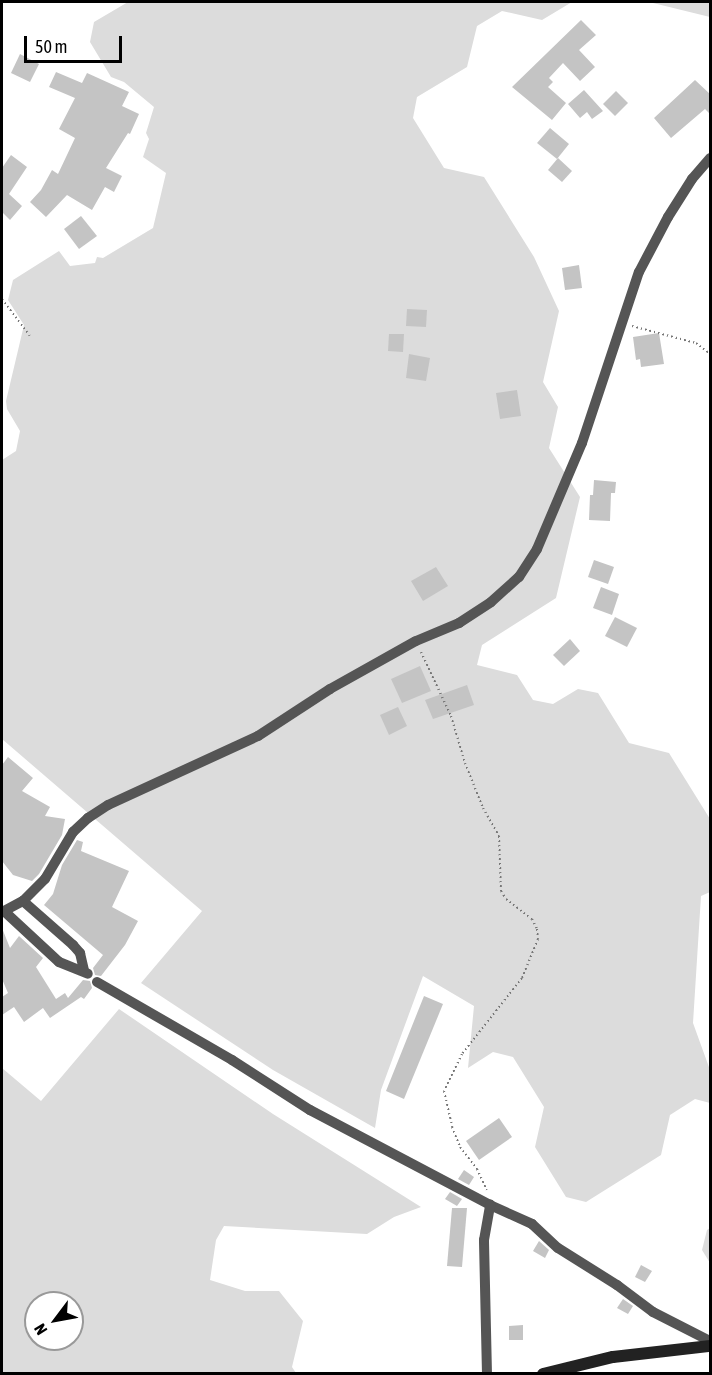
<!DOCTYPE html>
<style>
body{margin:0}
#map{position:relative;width:712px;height:1375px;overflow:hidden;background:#fff;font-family:"Asap Condensed",sans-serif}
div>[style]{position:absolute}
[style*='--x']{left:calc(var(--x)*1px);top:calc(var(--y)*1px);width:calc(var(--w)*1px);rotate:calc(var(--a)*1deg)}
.green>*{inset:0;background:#dcdcdc}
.building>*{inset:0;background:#c4c4c4}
.path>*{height:2px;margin-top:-1px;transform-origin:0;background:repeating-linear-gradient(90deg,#777 0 1.5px,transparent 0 4.5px)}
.street>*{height:10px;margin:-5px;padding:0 5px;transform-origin:5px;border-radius:5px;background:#555}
.secondary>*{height:12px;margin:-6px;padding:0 6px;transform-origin:6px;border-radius:6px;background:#222}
span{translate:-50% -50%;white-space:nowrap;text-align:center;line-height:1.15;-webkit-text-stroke:4.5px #fff;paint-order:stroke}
.frame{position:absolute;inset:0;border:3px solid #000;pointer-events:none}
.north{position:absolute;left:24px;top:1291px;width:60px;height:60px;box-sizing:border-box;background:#fff;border:2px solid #999;border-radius:50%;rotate:238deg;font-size:16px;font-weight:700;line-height:24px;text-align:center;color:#000}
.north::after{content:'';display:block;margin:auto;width:21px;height:27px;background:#000;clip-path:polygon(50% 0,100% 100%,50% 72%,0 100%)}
.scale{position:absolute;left:24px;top:36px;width:98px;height:27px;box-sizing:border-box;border:3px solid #000;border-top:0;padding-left:8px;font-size:18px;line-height:21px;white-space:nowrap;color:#000;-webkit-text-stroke:4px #fff;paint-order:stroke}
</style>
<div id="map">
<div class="green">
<i style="clip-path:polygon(128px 2px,572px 2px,542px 20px,502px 11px,477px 26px,467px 67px,417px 97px,413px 118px,444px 168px,484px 177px,534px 257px,559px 311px,543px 382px,558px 407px,549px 448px,580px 497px,556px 598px,482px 645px,477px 665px,517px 675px,533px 700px,553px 704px,578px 689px,598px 693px,629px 743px,669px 753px,710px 819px,710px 892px,701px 896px,693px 1023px,710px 1070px,710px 1103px,695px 1099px,670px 1115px,661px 1155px,586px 1202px,566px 1197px,535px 1147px,544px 1107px,513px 1057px,493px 1052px,468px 1068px,474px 1006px,423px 976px,381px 1090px,375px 1128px,273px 1070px,141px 983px,202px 911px,2px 739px,2px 460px,16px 451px,20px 431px,7px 409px,6px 401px,24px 325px,8px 300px,13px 280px,59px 251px,70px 266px,95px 263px,97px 257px,103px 258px,153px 228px,166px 173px,143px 157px,149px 139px,146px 133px,154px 107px,124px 82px,111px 77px,90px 42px,94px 22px)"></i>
<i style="clip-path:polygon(651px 2px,710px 2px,710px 17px,653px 3px)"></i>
<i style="clip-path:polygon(evenodd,119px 1009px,273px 1114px,421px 1207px,394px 1217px,367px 1234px,224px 1226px,216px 1240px,210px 1280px,245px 1291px,279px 1291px,303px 1321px,292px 1367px,296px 1373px,2px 1373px,2px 1068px,41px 1101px,119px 1009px,36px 1303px,72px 1303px,72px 1339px,36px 1339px,36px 1303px)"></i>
<i style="clip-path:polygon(710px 1228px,710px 1263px,702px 1250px,707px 1230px)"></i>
</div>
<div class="building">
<i style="clip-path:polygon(581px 20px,596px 35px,579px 50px,595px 67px,580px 81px,563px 63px,549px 78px,553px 82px,548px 87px,566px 103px,552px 120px,512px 87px)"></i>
<i style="clip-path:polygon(20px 54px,39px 64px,30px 82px,11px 73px)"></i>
<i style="clip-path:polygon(56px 72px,82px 83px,87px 73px,129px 92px,122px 106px,139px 114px,130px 134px,128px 133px,106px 168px,122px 176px,114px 192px,105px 187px,92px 210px,67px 195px,46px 217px,30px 202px,41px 190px,52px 170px,58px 174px,75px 138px,59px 129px,75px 98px,49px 87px)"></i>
<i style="clip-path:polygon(695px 80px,711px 95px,711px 115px,705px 109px,671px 138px,654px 118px)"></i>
<i style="clip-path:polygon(584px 90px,603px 111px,592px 119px,587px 112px,580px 118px,568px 104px)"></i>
<i style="clip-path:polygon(616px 91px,628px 103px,615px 116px,603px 104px)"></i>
<i style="clip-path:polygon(550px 128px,569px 144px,557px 159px,537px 143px)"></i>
<i style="clip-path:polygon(11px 155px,27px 167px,9px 194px,22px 206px,10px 220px,2px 212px,2px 168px)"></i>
<i style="clip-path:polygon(558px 158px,572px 171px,562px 182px,548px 170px)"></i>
<i style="clip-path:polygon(81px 216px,97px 236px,79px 249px,64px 229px)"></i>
<i style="clip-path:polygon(579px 265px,582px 288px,565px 290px,562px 268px)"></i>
<i style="clip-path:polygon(407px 309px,427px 310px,426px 327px,406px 326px)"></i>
<i style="clip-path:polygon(659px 333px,664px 364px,641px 367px,640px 359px,636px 360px,633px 337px)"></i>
<i style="clip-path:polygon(389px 334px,404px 334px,403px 352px,388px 351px)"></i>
<i style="clip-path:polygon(409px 354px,430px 358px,426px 381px,406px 378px)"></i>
<i style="clip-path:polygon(517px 390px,521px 416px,500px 419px,496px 393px)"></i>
<i style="clip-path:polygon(594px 480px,616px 482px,615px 493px,611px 493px,610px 521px,589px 520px,590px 495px,593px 495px)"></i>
<i style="clip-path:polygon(594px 560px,614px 567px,608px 584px,588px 577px)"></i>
<i style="clip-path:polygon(436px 567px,448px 586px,423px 601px,411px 581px)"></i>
<i style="clip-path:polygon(601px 587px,619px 594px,612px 615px,593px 608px)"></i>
<i style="clip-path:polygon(615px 617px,637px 628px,627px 647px,605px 636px)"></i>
<i style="clip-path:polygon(570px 639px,580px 651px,564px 666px,553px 655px)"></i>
<i style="clip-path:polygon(420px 666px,431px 691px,402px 703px,391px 679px)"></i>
<i style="clip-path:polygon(467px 685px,474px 705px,433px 719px,425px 700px)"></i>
<i style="clip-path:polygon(398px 707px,407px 726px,389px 735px,380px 715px)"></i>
<i style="clip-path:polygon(8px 757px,33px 778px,22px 791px,50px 807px,45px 816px,65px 819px,62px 835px,39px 874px,32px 881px,13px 875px,2px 861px,2px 765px)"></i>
<i style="clip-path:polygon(77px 840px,83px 842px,81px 851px,129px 871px,112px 907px,138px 921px,125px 945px,101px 976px,95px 975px,93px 968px,103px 955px,44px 905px,53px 894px,62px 865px)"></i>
<i style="clip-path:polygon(2px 928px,10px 948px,19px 936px,43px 958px,36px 967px,56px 999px,65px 993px,68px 998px,83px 980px,90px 981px,92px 988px,84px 999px,81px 997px,50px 1018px,43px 1008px,24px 1022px,14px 1007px,2px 1015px,2px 997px,8px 993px,2px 979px)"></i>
<i style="clip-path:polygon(424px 996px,443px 1004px,404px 1099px,386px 1091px)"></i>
<i style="clip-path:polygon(499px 1118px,512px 1137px,479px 1160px,466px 1141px)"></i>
<i style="clip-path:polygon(464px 1170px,474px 1177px,469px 1185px,458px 1179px)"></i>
<i style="clip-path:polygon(450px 1192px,462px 1199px,457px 1206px,445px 1199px)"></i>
<i style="clip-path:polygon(452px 1208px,467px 1208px,462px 1267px,447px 1266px)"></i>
<i style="clip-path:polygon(539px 1241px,549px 1250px,545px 1258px,533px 1251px)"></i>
<i style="clip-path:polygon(641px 1265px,652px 1271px,645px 1282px,635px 1277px)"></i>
<i style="clip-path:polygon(623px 1299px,633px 1306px,628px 1314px,617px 1308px)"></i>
<i style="clip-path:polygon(523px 1325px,523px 1340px,509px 1340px,509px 1326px)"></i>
</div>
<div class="path">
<i style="--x:2;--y:299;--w:46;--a:52.9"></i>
<i style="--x:632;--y:326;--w:66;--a:14.9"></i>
<i style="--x:696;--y:343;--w:18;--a:38"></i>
<i style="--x:421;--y:652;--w:71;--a:64.9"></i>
<i style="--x:451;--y:716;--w:49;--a:73.4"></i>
<i style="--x:465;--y:763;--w:48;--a:68.2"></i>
<i style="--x:483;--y:808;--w:32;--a:60"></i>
<i style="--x:499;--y:836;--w:55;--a:87.9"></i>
<i style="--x:501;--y:891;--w:9;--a:58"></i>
<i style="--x:506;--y:899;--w:33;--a:38"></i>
<i style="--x:532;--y:919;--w:11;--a:63"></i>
<i style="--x:537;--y:929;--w:10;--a:84"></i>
<i style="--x:538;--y:939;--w:42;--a:112.3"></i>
<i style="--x:522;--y:978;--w:97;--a:128.3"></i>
<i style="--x:462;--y:1054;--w:41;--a:115.9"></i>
<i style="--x:444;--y:1091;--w:37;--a:77"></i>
<i style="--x:452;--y:1127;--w:22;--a:68"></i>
<i style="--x:460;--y:1147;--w:28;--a:52"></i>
<i style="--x:477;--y:1169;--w:23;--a:65"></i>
</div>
<div class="street">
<i style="--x:23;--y:901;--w:67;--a:41.3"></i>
<i style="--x:73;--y:945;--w:11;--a:49"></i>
<i style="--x:80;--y:953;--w:18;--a:77"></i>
<i style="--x:4;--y:911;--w:75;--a:42.8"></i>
<i style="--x:59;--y:962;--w:31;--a:22"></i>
<i style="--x:2;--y:912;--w:24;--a:-28"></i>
<i style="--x:23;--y:901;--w:31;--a:-45"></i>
<i style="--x:45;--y:879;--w:55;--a:-59.2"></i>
<i style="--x:73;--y:832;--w:21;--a:-43"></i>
<i style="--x:88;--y:818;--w:24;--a:-33"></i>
<i style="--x:108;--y:805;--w:165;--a:-24.7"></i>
<i style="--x:258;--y:736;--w:86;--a:-33.1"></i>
<i style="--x:330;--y:689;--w:98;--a:-29.2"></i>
<i style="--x:416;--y:641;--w:47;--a:-22.7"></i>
<i style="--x:459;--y:623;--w:38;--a:-33"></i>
<i style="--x:491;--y:602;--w:38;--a:-42"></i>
<i style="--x:519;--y:577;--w:33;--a:-57"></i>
<i style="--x:537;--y:549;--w:115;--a:-67"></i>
<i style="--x:582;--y:443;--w:180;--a:-71.6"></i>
<i style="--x:639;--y:272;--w:62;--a:-62.2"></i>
<i style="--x:668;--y:217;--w:45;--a:-57.7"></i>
<i style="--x:692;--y:179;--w:28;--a:-49"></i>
<i style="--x:97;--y:982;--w:156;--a:30"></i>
<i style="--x:232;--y:1060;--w:93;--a:32.7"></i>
<i style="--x:310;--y:1110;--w:204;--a:27.8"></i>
<i style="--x:490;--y:1205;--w:46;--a:24.3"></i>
<i style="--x:532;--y:1224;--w:35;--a:43"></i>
<i style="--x:558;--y:1248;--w:70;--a:32.1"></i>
<i style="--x:617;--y:1285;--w:45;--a:36.9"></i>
<i style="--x:653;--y:1312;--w:64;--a:27"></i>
<i style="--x:487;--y:1374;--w:134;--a:-91.3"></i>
<i style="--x:484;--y:1240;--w:36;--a:-80"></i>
</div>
<div class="secondary">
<i style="--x:543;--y:1374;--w:72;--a:-13.7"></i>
<i style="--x:613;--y:1357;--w:98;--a:-6.5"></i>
</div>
<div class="frame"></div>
<div class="north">N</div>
<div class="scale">50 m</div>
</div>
